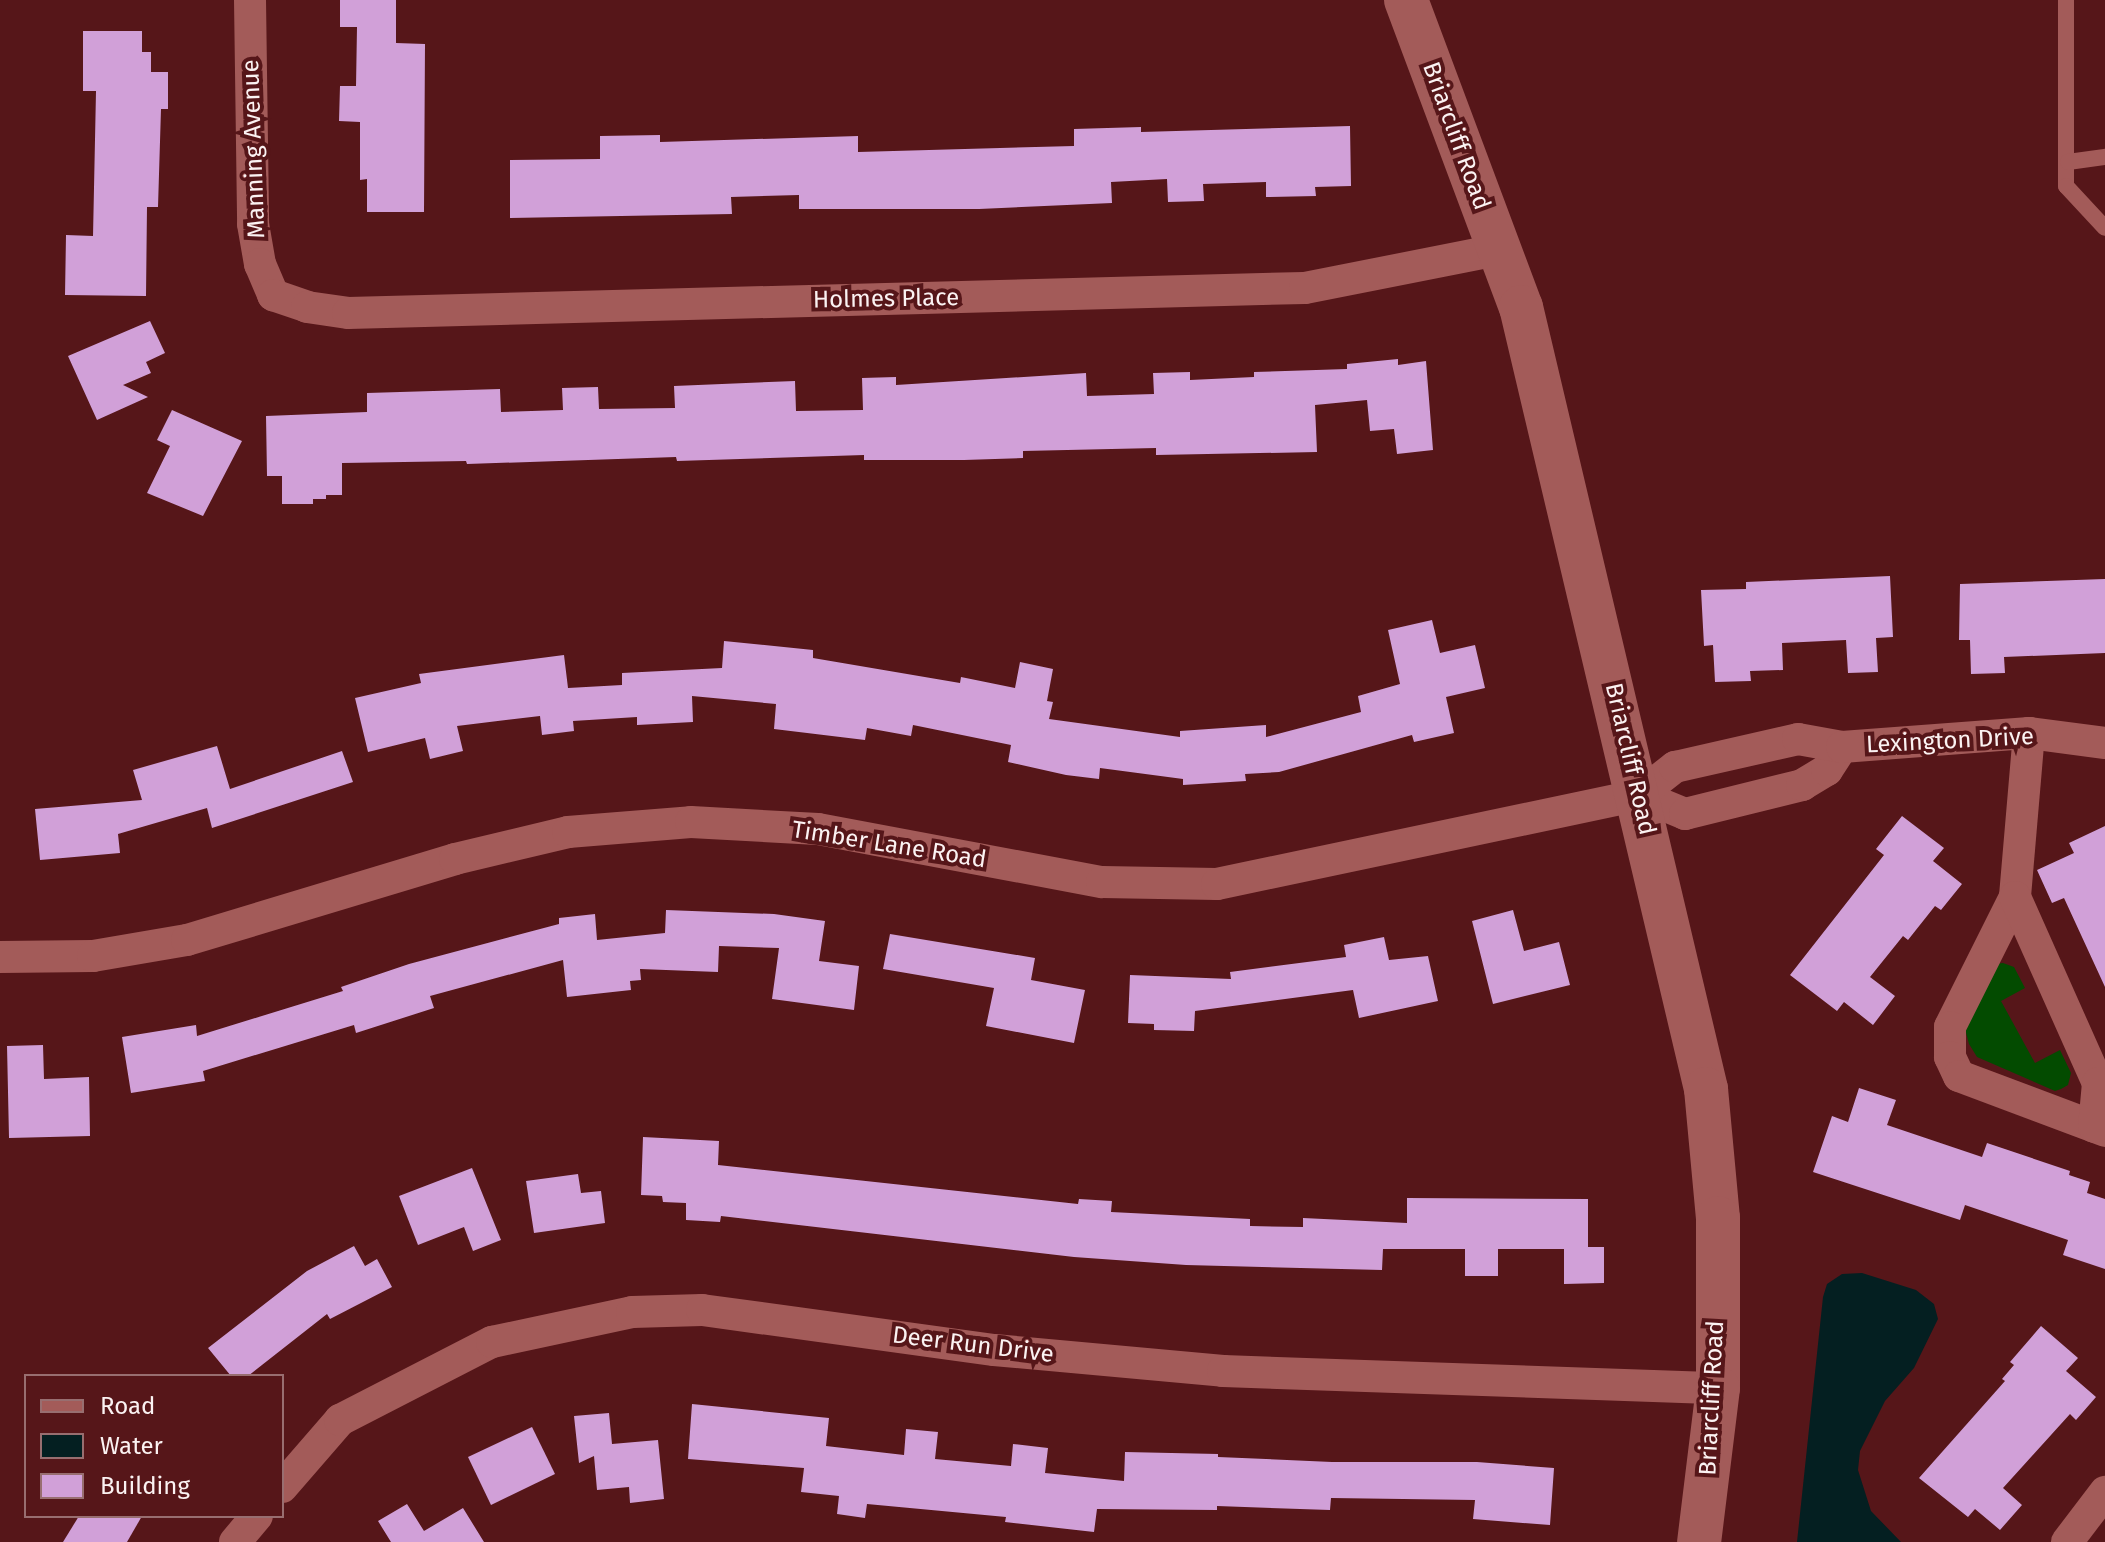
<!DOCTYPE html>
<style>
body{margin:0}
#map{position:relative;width:2105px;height:1542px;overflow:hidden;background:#561619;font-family:"Fira Sans",sans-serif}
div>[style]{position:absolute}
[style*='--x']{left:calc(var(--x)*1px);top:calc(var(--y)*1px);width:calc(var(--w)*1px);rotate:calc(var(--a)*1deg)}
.green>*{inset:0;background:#034b00}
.water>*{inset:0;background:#041f21}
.building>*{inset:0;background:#d1a0d8}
.lane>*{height:16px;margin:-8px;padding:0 8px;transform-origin:8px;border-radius:8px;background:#a35b59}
.street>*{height:32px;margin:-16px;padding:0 16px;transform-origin:16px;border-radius:16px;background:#a35b59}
.secondary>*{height:44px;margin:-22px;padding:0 22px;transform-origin:22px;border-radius:22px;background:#a35b59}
span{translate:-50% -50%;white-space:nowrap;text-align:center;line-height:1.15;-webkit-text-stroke:8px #561619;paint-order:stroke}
.street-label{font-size:24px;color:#fbf2f2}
.legend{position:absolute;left:24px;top:1374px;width:260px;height:144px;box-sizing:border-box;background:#561619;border:2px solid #986e70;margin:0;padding:10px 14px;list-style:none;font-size:24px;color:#fbf2f2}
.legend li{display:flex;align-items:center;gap:16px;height:40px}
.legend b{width:40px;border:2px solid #986e70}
</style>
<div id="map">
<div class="green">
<i style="clip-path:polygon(2003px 963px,2014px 967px,2025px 988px,2001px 1001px,2035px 1063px,2060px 1050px,2071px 1073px,2068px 1085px,2061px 1089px,2055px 1091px,1977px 1057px,1969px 1044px,1965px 1029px,1996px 964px)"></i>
</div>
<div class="water">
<i style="clip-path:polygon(1862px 1273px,1916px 1290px,1934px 1304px,1938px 1319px,1914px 1368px,1885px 1401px,1860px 1451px,1858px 1470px,1871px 1511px,1901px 1542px,1797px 1542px,1823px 1297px,1827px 1284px,1842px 1274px)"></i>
</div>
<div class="building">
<i style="clip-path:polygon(340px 0,396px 0,396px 43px,425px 44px,424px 212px,367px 212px,367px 179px,360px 180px,360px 122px,339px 121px,340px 86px,356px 86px,357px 27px,340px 27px)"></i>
<i style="clip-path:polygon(83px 31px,142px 31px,142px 52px,151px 52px,151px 72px,168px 72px,168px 109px,161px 109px,158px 207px,147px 207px,146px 296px,65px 295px,66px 235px,93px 236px,96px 91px,83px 91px)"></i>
<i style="clip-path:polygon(1350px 126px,1351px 186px,1315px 187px,1316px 196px,1266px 197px,1266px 182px,1203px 184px,1204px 201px,1168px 202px,1167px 179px,1111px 182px,1112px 203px,979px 209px,799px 209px,799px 195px,731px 197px,732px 214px,510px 218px,510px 160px,600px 159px,600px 136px,660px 135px,660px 142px,858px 136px,858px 152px,1074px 146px,1074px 129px,1141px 127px,1141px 132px)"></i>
<i style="clip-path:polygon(150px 321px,165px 353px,146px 362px,151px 373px,123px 385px,148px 397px,97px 420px,68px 356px)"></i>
<i style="clip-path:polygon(1398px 359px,1398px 365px,1426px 361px,1433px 450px,1397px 454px,1394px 429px,1370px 431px,1367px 400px,1315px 405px,1317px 452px,1156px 455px,1156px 448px,1023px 451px,1023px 458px,964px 460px,864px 460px,864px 455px,677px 461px,676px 457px,467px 464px,466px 461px,342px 463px,342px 495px,326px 495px,326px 499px,313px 499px,313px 504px,282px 504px,282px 476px,267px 476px,266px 416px,367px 412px,367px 393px,500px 389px,501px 412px,563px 410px,562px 388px,598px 387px,599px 409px,675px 408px,674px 386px,795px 381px,796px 411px,863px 410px,862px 378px,896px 377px,896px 385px,1086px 373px,1087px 396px,1154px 394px,1153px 373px,1190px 372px,1190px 380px,1254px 377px,1254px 372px,1347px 369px,1347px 364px)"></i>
<i style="clip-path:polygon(172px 410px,242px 441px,203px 516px,147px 493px,170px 446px,157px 440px)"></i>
<i style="clip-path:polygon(1890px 576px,1893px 637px,1876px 638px,1878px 672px,1848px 673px,1846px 640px,1782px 643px,1783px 670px,1750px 671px,1751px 681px,1715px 682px,1713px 645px,1704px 646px,1701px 590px,1746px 589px,1746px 582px)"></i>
<i style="clip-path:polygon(2105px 579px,2105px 653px,2004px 657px,2005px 673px,1971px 674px,1970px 640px,1959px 640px,1960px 584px)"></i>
<i style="clip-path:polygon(1432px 620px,1440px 653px,1475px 645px,1485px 688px,1446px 697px,1454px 733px,1414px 742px,1412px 735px,1279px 772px,1245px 774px,1246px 781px,1183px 785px,1183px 779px,1100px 768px,1099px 779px,1066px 775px,1008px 762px,1011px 745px,913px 725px,911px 736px,867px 728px,865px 740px,774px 729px,776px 704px,692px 696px,693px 722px,637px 725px,637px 717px,573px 721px,574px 731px,542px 735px,540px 716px,457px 726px,463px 751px,430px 759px,425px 738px,368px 752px,355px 698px,421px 683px,419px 674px,564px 655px,568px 688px,622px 685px,622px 673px,722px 668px,724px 641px,813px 650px,813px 658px,960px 683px,961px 677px,1015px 688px,1020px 662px,1053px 669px,1047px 701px,1053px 702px,1049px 719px,1180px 737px,1180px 731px,1266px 725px,1266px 737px,1361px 712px,1358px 696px,1400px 684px,1388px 630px)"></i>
<i style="clip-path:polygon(217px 746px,230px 789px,342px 751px,353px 782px,212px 828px,207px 808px,118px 834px,120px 853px,40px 860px,35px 809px,142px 800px,133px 770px)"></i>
<i style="clip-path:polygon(1902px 816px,1944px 848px,1933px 861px,1962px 884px,1941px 910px,1935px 906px,1908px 940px,1903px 936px,1870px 977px,1895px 996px,1873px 1025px,1844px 1002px,1837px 1011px,1790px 975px,1884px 855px,1876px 849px)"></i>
<i style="clip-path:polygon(2105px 826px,2105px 987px,2064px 898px,2052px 903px,2037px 870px,2074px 853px,2069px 843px)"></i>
<i style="clip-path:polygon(666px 910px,774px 914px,825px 921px,819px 961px,859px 966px,854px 1010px,772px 999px,779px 948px,719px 946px,718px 972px,640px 969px,641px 980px,630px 981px,631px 990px,567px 997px,563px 960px,430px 996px,434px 1008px,356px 1033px,354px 1025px,203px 1071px,205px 1081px,131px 1093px,122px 1037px,196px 1025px,197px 1036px,343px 991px,341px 987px,409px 964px,559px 924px,559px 918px,595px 914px,597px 940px,665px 933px)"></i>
<i style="clip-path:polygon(1513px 910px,1524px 951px,1559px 942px,1570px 985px,1493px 1004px,1472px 921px)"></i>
<i style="clip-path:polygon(890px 934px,1035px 958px,1031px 980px,1085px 990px,1074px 1043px,986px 1026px,994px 988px,883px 969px)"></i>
<i style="clip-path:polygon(1384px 937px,1389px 960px,1428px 956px,1438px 1001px,1359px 1018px,1353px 990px,1195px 1011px,1194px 1031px,1154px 1030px,1154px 1024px,1128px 1023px,1130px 975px,1231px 979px,1230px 972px,1346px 957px,1344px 945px)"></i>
<i style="clip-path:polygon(43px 1045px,44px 1079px,89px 1077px,90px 1136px,9px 1138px,7px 1046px)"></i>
<i style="clip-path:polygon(1859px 1088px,1896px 1100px,1887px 1125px,1982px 1157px,1987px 1143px,2070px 1171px,2069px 1175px,2090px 1182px,2087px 1193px,2105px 1199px,2105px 1269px,2063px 1255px,2068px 1240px,1965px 1205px,1960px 1220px,1813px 1172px,1832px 1116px,1848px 1122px)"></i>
<i style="clip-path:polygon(643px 1137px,719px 1141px,718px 1165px,1078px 1204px,1079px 1199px,1112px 1201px,1111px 1212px,1250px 1219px,1250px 1226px,1303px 1227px,1303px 1218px,1407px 1223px,1407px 1198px,1588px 1199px,1588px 1247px,1604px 1247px,1604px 1283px,1564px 1284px,1564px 1249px,1498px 1249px,1498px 1276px,1465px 1276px,1465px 1249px,1383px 1249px,1382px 1270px,1186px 1265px,1074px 1257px,721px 1216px,720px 1222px,686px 1220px,686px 1203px,663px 1202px,662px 1196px,641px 1195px)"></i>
<i style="clip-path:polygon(472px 1168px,501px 1240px,473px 1251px,464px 1227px,418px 1245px,399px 1196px)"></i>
<i style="clip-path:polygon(578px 1174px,581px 1193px,601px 1191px,605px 1223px,534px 1233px,526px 1181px)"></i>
<i style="clip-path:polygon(354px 1246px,365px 1266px,377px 1259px,392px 1287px,330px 1319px,327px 1314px,248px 1376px,231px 1376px,208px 1348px,307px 1271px)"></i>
<i style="clip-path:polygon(2041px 1326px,2078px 1358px,2066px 1371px,2096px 1397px,2076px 1420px,2070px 1414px,2003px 1488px,2022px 1505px,2000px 1530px,1975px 1509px,1968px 1517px,1919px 1478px,2005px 1381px,2002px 1379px,2014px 1365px,2010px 1362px)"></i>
<i style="clip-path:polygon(692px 1404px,829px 1418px,826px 1446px,904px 1455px,906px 1429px,938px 1432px,935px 1459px,1011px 1466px,1013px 1444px,1048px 1448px,1045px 1473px,1124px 1481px,1125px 1452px,1218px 1454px,1218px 1457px,1332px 1462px,1477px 1462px,1554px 1468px,1550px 1525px,1473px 1519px,1475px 1500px,1331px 1498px,1330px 1510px,1217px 1506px,1217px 1510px,1097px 1509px,1094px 1532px,1005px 1522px,1006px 1517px,867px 1504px,865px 1518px,837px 1514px,839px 1496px,801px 1492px,804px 1468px,688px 1459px)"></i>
<i style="clip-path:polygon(609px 1413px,612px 1444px,658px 1440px,664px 1499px,630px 1503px,629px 1487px,597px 1490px,594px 1456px,579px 1463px,574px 1416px)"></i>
<i style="clip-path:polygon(532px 1427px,555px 1474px,491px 1505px,468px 1457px)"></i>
<i style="clip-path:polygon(407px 1504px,424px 1531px,463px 1508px,484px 1542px,391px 1542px,378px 1521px)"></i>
<i style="clip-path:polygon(79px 1516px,142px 1516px,127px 1542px,63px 1542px)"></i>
</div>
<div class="lane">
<i style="--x:2066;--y:0;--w:186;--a:90"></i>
<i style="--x:2066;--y:186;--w:57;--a:47.1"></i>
<i style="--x:2068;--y:162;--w:37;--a:-8"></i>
</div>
<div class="street">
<i style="--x:250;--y:0;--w:224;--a:89.2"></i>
<i style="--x:253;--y:224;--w:41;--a:80.1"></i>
<i style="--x:260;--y:264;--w:34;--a:67"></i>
<i style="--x:273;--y:295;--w:36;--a:19"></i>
<i style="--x:307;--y:307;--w:41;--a:8.3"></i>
<i style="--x:348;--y:313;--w:957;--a:-1.5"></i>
<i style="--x:1305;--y:288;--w:196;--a:-11.2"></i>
<i style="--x:2029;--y:733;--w:165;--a:94.9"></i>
<i style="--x:2015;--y:897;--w:145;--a:116.6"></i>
<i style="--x:1950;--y:1027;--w:30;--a:90"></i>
<i style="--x:1950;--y:1057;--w:21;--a:65"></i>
<i style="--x:1959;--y:1076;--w:156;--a:20.6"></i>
<i style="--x:1639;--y:795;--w:50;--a:22.4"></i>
<i style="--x:1685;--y:814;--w:121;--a:-13.9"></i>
<i style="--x:1802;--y:785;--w:29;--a:-31"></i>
<i style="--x:1827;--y:770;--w:27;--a:-57"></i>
<i style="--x:2015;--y:897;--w:204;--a:66"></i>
<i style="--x:2098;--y:1083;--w:44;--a:95.2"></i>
<i style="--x:0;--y:957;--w:93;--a:-0.6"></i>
<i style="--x:93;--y:956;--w:95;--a:-9.7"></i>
<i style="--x:187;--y:940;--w:280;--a:-16.8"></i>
<i style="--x:455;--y:859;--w:116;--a:-13.4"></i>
<i style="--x:568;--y:832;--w:123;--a:-4.6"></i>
<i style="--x:691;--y:822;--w:127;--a:3.2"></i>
<i style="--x:818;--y:829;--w:289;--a:10.6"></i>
<i style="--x:1102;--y:882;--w:115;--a:1"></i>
<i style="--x:1217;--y:884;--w:431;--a:-11.9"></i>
<i style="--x:1639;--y:795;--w:46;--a:-37.9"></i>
<i style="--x:1675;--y:767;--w:126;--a:-12.8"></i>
<i style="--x:1798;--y:739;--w:45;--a:10.3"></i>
<i style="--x:1842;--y:747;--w:188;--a:-4.3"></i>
<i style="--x:2029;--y:733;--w:77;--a:7.5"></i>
<i style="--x:282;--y:1487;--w:89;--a:-49.1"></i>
<i style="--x:340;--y:1420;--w:171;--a:-27.2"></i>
<i style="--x:492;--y:1342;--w:143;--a:-12.1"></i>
<i style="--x:632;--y:1312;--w:70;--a:-1.6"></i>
<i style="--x:702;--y:1310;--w:295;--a:7.8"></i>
<i style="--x:994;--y:1350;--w:230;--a:5.2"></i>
<i style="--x:1223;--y:1371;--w:495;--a:2"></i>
<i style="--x:235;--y:1542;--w:34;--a:-50"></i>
<i style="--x:2067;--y:1542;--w:63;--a:-52.8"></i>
</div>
<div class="secondary">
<i style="--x:1406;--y:0;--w:328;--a:69.5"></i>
<i style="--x:1521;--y:307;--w:804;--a:76.69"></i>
<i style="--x:1706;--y:1089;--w:130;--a:84.7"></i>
<i style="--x:1718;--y:1218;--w:170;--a:90"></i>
<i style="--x:1718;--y:1388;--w:155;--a:97"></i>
</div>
<div class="street-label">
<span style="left:1456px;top:136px;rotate:70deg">Briarcliff Road</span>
<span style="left:254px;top:149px;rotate:-92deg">Manning Avenue</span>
<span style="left:886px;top:299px;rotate:-1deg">Holmes Place</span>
<span style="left:1950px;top:741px;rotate:-3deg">Lexington Drive</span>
<span style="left:1630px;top:759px;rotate:77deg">Briarcliff Road</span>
<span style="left:889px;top:845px;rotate:9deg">Timber Lane Road</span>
<span style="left:973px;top:1345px;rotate:7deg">Deer Run Drive</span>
<span style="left:1712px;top:1398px;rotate:-87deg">Briarcliff Road</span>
</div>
<ul class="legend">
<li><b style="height:10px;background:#a35b59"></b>Road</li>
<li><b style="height:22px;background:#041f21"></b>Water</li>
<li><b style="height:22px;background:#d1a0d8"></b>Building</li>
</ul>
</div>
